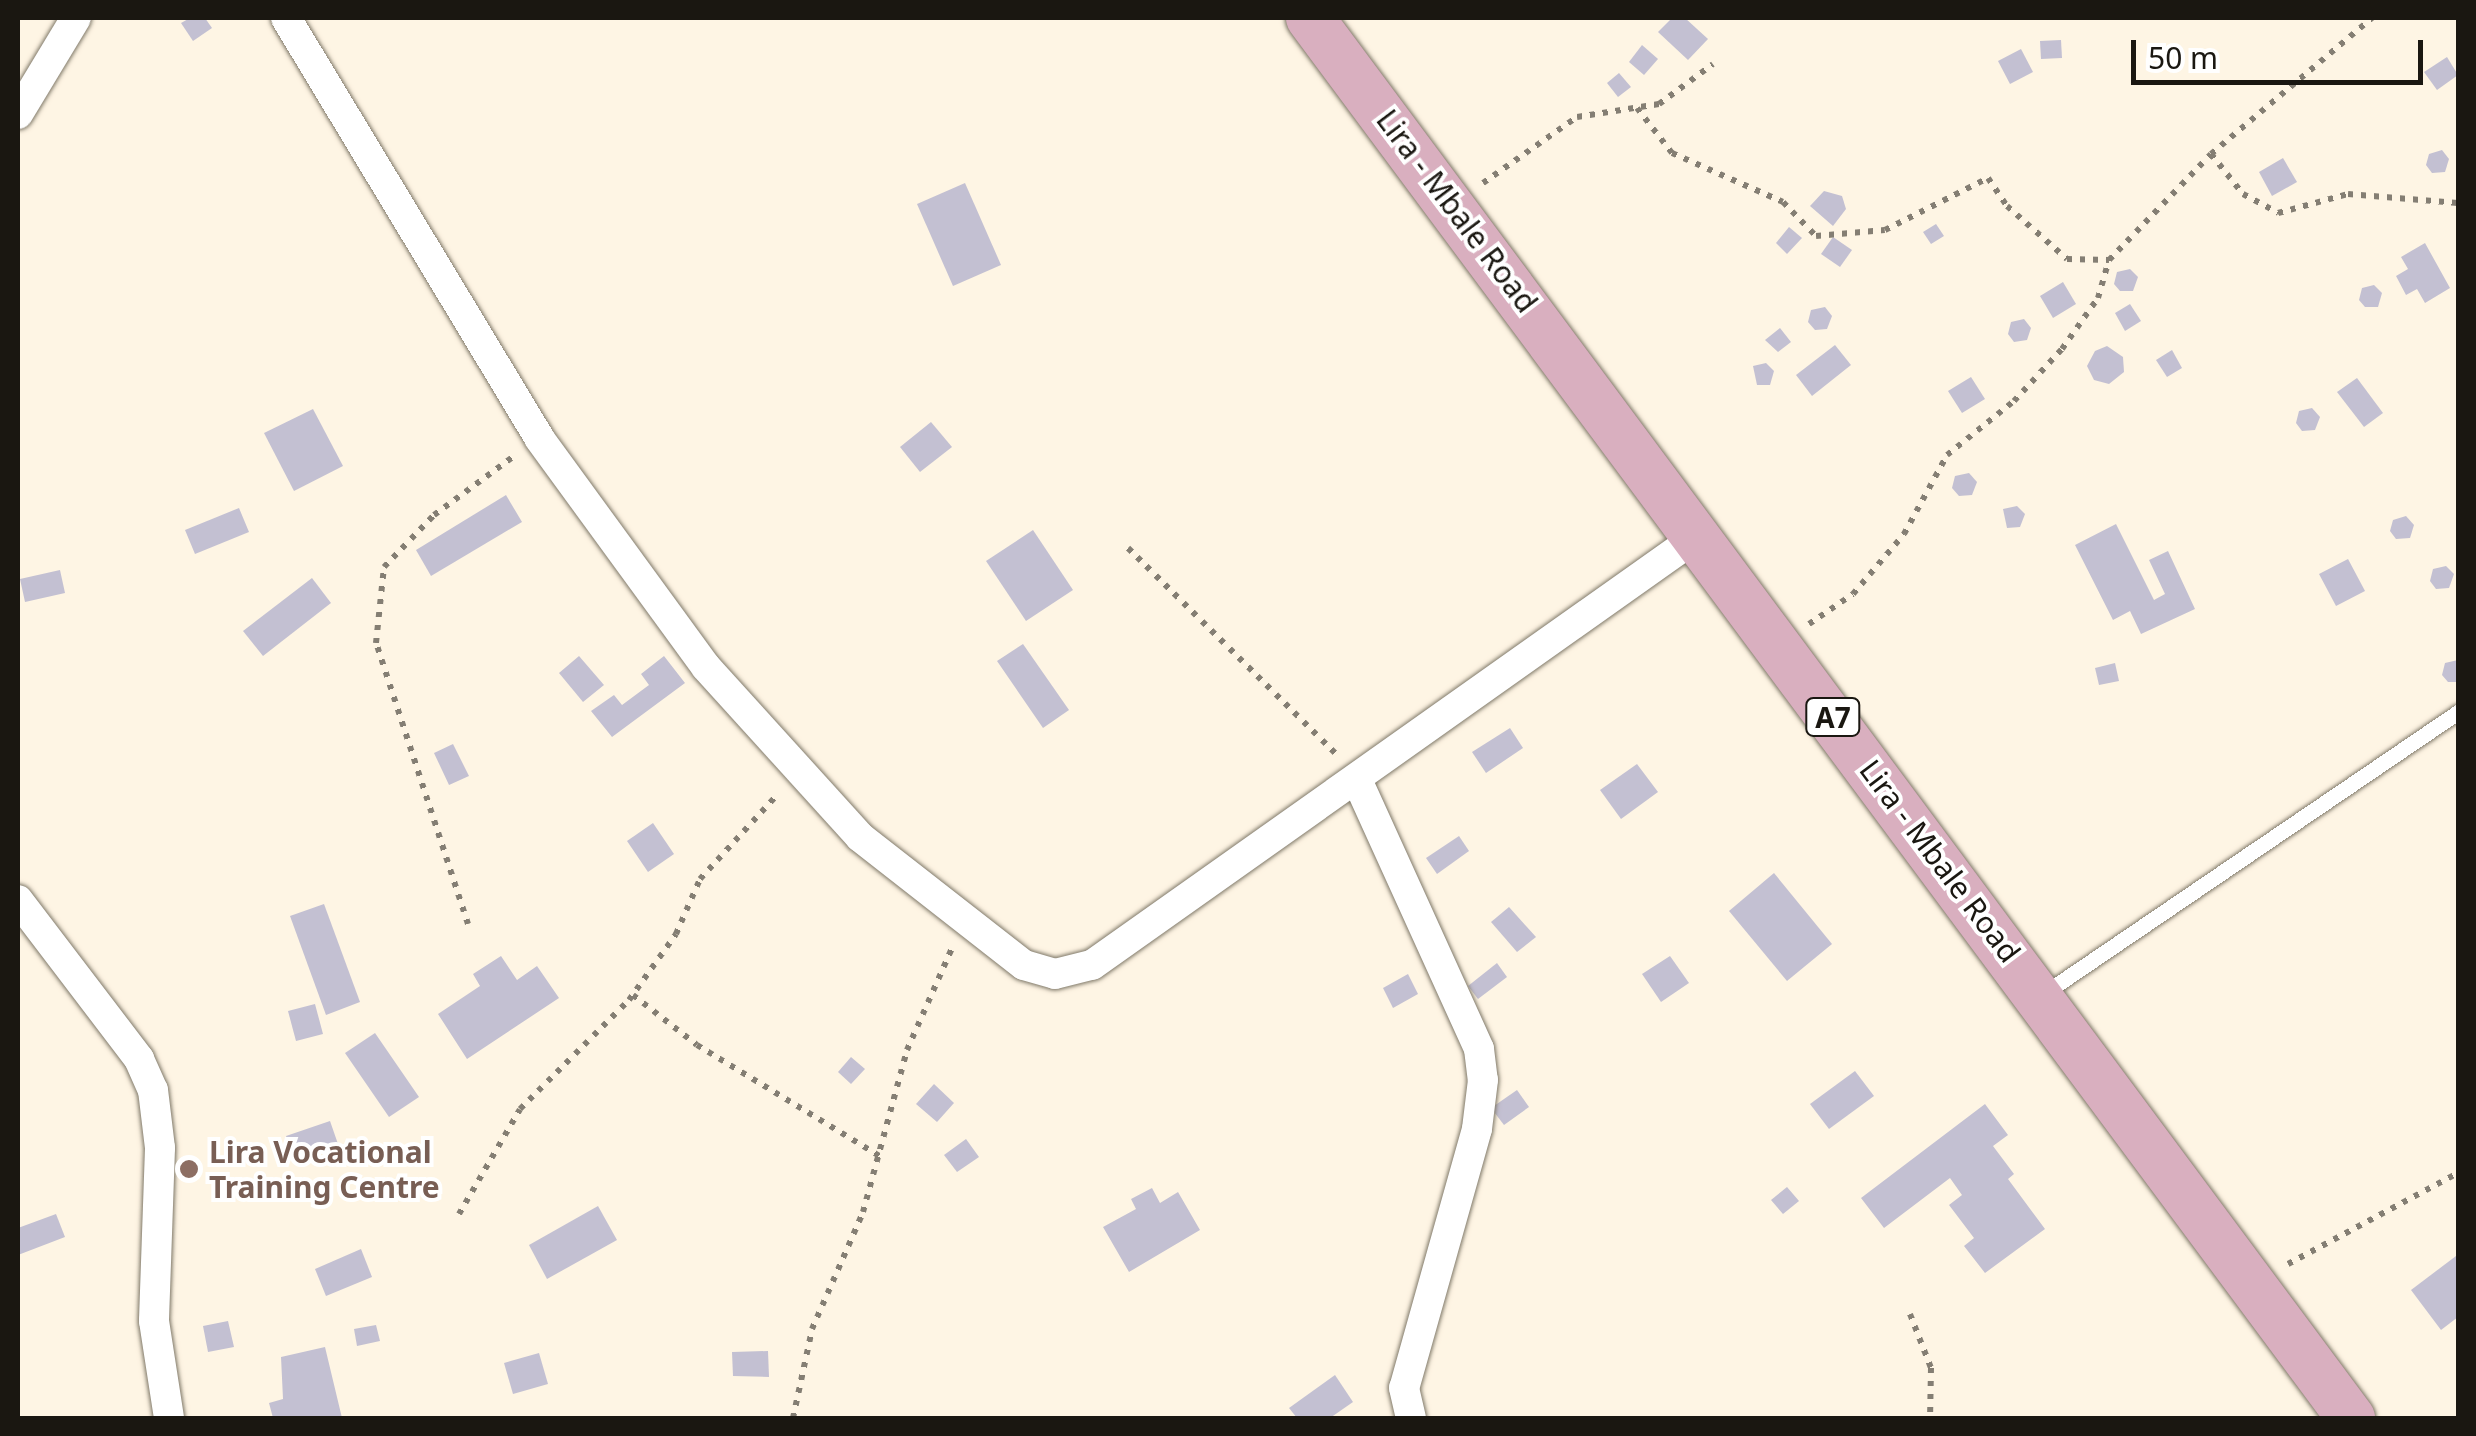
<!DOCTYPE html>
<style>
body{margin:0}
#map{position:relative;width:2476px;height:1436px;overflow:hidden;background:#fef5e4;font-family:"Noto Sans",sans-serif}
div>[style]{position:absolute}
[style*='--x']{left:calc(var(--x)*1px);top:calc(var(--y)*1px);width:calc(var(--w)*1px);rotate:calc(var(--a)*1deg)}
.building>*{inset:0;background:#c3c0d2}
.path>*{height:6px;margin-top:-3px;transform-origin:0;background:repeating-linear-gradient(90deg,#847e73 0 5px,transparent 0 13px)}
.roads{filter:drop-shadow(0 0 2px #807969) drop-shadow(0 0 2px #807969)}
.service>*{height:15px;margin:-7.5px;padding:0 7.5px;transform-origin:7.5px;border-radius:7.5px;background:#fff}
.minor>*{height:30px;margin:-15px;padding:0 15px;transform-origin:15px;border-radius:15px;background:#fff}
.primary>*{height:48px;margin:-24px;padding:0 24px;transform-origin:24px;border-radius:24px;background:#d9afbf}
.dots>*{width:28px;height:28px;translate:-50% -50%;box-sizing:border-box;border:5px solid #fff;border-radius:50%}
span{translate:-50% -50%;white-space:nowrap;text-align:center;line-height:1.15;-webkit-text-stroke:8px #fff;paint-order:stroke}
.shield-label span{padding:2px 8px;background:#fff;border:2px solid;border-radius:8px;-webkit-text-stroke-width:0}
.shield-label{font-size:28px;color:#1a1711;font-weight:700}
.street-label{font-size:30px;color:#1a1711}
.education-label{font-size:30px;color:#785e54;font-weight:700}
.left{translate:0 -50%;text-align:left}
.frame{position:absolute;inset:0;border:20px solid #1a1711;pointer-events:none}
.scale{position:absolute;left:2131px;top:40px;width:292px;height:45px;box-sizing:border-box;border:5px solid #1a1711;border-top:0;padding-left:12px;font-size:30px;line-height:35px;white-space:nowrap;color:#1a1711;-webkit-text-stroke:8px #fff;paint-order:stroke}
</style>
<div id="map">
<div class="building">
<i style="clip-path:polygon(190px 18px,205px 18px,212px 28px,193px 41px,181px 23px)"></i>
<i style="clip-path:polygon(1672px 18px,1685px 18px,1708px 39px,1688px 60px,1658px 32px)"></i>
<i style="clip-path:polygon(2061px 40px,2062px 58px,2041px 59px,2040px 41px)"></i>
<i style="clip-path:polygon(1642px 45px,1658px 59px,1644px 75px,1629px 62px)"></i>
<i style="clip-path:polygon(2021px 49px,2033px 72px,2010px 84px,1998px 61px)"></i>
<i style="clip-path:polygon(2447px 57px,2458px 75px,2437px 90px,2424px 72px)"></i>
<i style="clip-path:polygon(1619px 73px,1631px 87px,1618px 97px,1607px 83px)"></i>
<i style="clip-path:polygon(2442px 150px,2449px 159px,2445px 172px,2432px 173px,2426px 165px,2429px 154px)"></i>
<i style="clip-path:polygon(2283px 158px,2297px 182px,2272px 196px,2259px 172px)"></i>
<i style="clip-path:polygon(965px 183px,1001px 265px,953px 286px,917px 204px)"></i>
<i style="clip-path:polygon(1824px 191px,1842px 196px,1846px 209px,1833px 226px,1810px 206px)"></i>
<i style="clip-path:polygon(1936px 224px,1944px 236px,1931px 244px,1923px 232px)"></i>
<i style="clip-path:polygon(1789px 227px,1802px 238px,1787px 254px,1776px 243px)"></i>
<i style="clip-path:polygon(1833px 237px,1852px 250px,1840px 267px,1821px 254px)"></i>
<i style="clip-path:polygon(2425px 243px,2450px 288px,2425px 303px,2417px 289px,2406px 295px,2396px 276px,2408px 269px,2401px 257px)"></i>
<i style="clip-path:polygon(2130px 269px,2138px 277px,2133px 291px,2120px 291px,2114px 284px,2117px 272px)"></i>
<i style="clip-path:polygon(2063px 282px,2076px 304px,2053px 318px,2040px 296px)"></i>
<i style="clip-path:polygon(2374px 285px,2382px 293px,2378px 307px,2365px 307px,2359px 300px,2362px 288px)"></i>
<i style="clip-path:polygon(2130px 304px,2141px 321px,2125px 331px,2115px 313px)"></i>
<i style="clip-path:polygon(1825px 307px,1832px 316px,1827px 329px,1815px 330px,1808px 322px,1811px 310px)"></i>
<i style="clip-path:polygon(2024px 319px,2031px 328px,2027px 340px,2014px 342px,2008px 334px,2011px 322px)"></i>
<i style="clip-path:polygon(1780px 328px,1791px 342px,1778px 352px,1765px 340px)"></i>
<i style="clip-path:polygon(1835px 345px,1851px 365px,1812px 396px,1796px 375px)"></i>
<i style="clip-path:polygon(2107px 346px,2123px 357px,2124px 372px,2109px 384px,2094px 380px,2087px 366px,2095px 351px)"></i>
<i style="clip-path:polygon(2172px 350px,2182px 368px,2167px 377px,2156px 360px)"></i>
<i style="clip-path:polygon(1766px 363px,1774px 371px,1770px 385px,1757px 385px,1753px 366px)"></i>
<i style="clip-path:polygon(1971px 377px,1985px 399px,1962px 413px,1948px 391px)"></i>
<i style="clip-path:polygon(2357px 378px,2383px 413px,2364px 427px,2337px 392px)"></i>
<i style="clip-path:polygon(2312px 408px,2320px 417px,2315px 430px,2302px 431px,2296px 423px,2299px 411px)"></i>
<i style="clip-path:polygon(313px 409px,343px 466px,294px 491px,264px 433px)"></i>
<i style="clip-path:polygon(931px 422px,952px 447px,920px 472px,900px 447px)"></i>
<i style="clip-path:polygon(1969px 473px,1977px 482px,1972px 495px,1959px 496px,1952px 488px,1955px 476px)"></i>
<i style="clip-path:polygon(506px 495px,522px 522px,431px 576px,416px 550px)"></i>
<i style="clip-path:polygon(2017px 506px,2025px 514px,2020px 527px,2007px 528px,2003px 509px)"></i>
<i style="clip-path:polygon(239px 508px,249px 532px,195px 554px,185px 530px)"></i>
<i style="clip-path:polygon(2406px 516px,2414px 525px,2410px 538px,2396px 539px,2390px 531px,2393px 520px)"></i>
<i style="clip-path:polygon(2116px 524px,2154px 600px,2165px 594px,2149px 560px,2168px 551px,2195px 609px,2141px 634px,2130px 611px,2113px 620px,2075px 545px)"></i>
<i style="clip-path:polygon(1033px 530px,1073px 590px,1026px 621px,986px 561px)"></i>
<i style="clip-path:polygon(2348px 559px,2365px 591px,2336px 606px,2319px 574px)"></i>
<i style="clip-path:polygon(2446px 566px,2454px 574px,2449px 588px,2436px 589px,2430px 581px,2433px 569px)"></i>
<i style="clip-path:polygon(60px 570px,65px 593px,25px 602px,20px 579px)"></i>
<i style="clip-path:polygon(312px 578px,331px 603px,263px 656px,243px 631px)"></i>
<i style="clip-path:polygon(1023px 644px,1069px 710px,1043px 728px,997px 661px)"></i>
<i style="clip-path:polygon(579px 656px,604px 685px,583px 702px,559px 673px)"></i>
<i style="clip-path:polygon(664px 656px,685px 683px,612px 737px,591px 711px,614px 695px,622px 705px,649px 685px,641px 674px)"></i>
<i style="clip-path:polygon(2458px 660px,2458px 682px,2448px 682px,2442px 675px,2445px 663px)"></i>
<i style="clip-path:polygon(2115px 663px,2119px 681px,2099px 685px,2095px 668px)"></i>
<i style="clip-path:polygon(1510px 728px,1523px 748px,1486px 773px,1472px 752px)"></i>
<i style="clip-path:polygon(453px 744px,469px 776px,449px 785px,434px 753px)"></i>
<i style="clip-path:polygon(1637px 764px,1658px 792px,1621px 819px,1600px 790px)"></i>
<i style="clip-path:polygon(653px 823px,674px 854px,648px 872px,627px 841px)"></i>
<i style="clip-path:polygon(1459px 836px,1469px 851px,1437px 874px,1426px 858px)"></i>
<i style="clip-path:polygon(1774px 873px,1832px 944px,1787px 981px,1729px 911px)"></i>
<i style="clip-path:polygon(324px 904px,360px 1002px,326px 1015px,290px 916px)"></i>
<i style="clip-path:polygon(1509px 907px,1536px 937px,1517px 952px,1491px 922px)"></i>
<i style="clip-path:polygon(501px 956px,517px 980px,537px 966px,559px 998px,467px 1059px,438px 1014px,480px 986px,473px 974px)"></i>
<i style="clip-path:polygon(1670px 956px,1689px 983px,1661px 1002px,1642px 974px)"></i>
<i style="clip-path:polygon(1497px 963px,1507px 977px,1478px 999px,1468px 986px)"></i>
<i style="clip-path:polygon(1408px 974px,1418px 994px,1393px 1008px,1383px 988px)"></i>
<i style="clip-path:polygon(315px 1004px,323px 1034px,296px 1041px,288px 1011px)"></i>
<i style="clip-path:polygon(375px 1033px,419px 1097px,389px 1117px,345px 1053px)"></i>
<i style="clip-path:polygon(851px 1057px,865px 1069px,851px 1084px,838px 1072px)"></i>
<i style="clip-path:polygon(1855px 1071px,1874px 1096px,1829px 1129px,1810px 1104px)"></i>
<i style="clip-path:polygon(934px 1084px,954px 1103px,937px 1122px,916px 1104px)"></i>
<i style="clip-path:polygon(1517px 1090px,1529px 1107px,1504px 1125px,1491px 1108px)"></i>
<i style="clip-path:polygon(1985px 1104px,2008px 1135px,1993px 1146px,2014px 1174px,2008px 1179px,2045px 1229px,1985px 1273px,1964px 1246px,1974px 1238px,1949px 1205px,1962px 1195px,1950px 1178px,1884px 1228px,1861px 1198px)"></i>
<i style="clip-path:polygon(330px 1121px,338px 1144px,294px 1160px,286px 1136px)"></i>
<i style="clip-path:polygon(966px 1139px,979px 1157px,957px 1172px,944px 1155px)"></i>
<i style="clip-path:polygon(1787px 1187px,1799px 1201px,1783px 1214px,1771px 1200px)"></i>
<i style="clip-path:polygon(1152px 1188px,1160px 1203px,1178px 1192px,1200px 1230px,1129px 1272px,1103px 1227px,1136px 1209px,1131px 1199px)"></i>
<i style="clip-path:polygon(598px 1206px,617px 1240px,547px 1279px,529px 1245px)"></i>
<i style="clip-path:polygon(56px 1214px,65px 1237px,18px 1255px,18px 1228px)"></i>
<i style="clip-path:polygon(361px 1249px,372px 1277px,326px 1296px,315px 1269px)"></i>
<i style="clip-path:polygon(2456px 1256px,2458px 1317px,2441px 1330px,2411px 1290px)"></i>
<i style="clip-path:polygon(228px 1321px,234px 1347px,208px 1352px,203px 1326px)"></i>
<i style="clip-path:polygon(376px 1325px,380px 1341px,357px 1346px,354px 1329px)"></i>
<i style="clip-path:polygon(325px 1347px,342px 1418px,273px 1418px,269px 1403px,283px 1399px,281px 1357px)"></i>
<i style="clip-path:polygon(768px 1351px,769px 1377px,733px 1376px,732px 1352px)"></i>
<i style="clip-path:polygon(539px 1353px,548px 1384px,513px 1394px,504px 1363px)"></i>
<i style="clip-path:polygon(1335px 1375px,1353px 1402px,1330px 1418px,1297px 1418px,1289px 1408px)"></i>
</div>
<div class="path">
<i style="--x:1637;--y:108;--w:57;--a:52.1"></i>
<i style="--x:1672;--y:153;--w:121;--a:23.8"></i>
<i style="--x:1783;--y:202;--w:47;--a:45.9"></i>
<i style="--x:1816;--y:236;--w:69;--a:-5"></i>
<i style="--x:1885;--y:230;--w:115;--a:-26.8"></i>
<i style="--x:1988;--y:178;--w:34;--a:56"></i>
<i style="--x:2007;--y:206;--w:80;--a:41.5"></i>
<i style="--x:2067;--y:259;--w:42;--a:1.4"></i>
<i style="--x:2211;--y:154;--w:211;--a:-40.2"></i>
<i style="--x:1483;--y:183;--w:115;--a:-35.1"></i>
<i style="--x:1577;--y:117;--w:83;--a:-9"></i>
<i style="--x:1659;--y:104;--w:67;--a:-36.5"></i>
<i style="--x:1128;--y:548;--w:294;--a:44.7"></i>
<i style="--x:1809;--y:624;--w:53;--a:-34.3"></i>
<i style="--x:1853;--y:594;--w:79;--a:-49.6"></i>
<i style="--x:1904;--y:534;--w:90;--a:-61.4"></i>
<i style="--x:1947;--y:455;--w:86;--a:-38.9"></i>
<i style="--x:2014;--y:401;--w:71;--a:-47.3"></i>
<i style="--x:2062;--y:349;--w:62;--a:-54.8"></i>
<i style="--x:2098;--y:298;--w:40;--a:-74"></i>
<i style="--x:2109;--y:260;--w:147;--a:-46.1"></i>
<i style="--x:2211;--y:154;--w:51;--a:51.3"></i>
<i style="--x:2243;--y:194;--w:40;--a:28"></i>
<i style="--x:2278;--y:213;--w:73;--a:-15.2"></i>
<i style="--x:2348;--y:194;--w:110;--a:4.7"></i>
<i style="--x:468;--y:924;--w:296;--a:-108.1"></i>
<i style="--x:376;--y:643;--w:76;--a:-84"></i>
<i style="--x:384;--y:567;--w:72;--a:-46.1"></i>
<i style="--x:434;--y:515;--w:99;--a:-36.4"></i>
<i style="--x:633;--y:995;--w:81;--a:38"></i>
<i style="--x:697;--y:1045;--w:215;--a:31.3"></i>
<i style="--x:459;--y:1214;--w:121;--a:-59.8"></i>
<i style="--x:520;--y:1109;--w:154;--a:-45"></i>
<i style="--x:629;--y:1000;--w:81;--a:-54.5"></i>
<i style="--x:676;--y:934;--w:60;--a:-66.4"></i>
<i style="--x:700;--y:879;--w:115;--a:-47.5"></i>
<i style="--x:2288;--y:1264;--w:193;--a:-28.2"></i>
<i style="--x:1910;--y:1314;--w:58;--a:68.7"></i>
<i style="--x:1931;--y:1368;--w:50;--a:91.1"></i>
<i style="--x:793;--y:1418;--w:91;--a:-77.9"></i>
<i style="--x:812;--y:1329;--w:128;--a:-66.4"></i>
<i style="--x:863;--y:1212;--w:168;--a:-74.8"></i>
<i style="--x:907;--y:1050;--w:111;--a:-66.2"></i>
</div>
<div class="roads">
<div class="service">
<i style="--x:2043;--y:994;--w:502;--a:-34.2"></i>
</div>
<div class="minor">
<i style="--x:286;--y:18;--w:490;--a:58.9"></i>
<i style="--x:539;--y:438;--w:283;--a:53.9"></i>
<i style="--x:706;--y:667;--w:229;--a:47.8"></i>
<i style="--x:860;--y:837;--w:208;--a:38"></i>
<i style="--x:1024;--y:965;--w:32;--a:16"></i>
<i style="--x:1055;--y:974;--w:38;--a:-14"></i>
<i style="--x:1092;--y:965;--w:744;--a:-35.31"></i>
<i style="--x:18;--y:114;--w:112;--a:-58.9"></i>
<i style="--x:1358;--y:782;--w:293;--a:65.6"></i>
<i style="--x:1479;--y:1049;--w:31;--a:83"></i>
<i style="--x:1483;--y:1080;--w:49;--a:97"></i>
<i style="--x:1477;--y:1129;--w:269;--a:105.7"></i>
<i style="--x:1404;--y:1388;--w:31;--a:77"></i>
<i style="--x:18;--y:900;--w:200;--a:52.7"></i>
<i style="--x:139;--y:1059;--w:34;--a:66"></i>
<i style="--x:153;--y:1090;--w:58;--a:83.1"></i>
<i style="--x:160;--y:1148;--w:173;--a:92"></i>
<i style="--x:154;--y:1321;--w:98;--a:81.2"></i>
</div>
<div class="primary">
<i style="--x:1310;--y:18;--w:1745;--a:53.37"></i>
</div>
</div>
<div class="dots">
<i style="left:189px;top:1169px;background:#8d6e63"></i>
</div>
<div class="shield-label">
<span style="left:1833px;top:717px">A7</span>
</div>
<div class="street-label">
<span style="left:1457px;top:211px;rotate:53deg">Lira - Mbale Road</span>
<span style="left:1940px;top:861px;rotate:53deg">Lira - Mbale Road</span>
</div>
<div class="education-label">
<span class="left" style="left:209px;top:1169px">Lira Vocational<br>Training Centre</span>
</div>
<div class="frame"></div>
<div class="scale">50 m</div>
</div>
